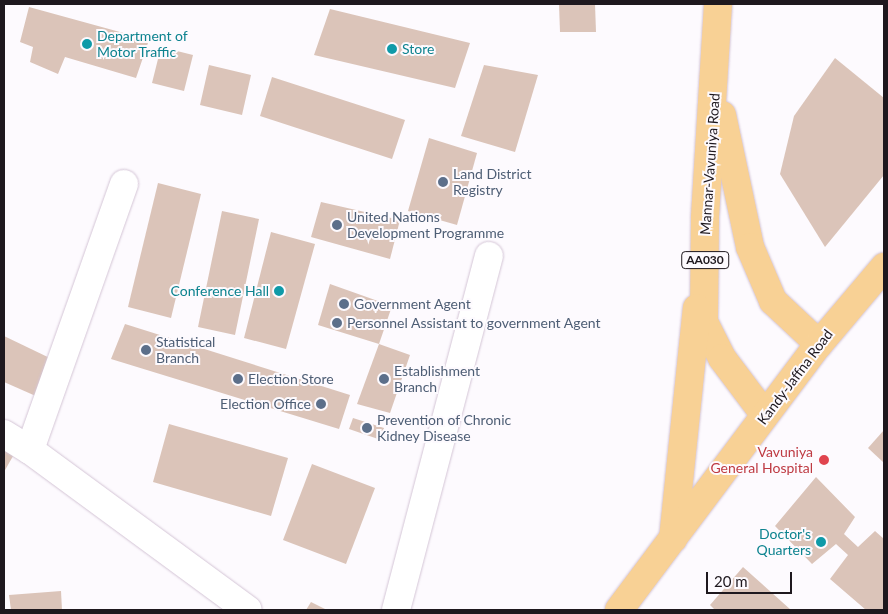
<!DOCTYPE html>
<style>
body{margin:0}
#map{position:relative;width:888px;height:614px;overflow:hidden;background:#fdfafe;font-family:Lato,sans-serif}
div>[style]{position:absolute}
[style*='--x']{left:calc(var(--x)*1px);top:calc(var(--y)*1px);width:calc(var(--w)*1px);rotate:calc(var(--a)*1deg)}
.building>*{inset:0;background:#dbc4b9}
.roads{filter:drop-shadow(0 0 1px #d4c5d6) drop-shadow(0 0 1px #d4c5d6)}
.minor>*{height:28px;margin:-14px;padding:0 14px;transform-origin:14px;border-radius:14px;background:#fff}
.highway>*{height:28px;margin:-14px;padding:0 14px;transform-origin:14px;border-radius:14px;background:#f8d195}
.dots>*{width:14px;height:14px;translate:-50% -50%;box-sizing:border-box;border:2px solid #fdfafe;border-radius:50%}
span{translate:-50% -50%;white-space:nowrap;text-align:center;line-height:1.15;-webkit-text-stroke:4px #fdfafe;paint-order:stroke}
.shield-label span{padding:1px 4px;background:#fdfafe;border:1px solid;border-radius:4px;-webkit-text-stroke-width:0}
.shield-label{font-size:12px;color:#1e181e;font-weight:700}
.culture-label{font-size:14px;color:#0d838f}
.left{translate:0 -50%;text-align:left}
.right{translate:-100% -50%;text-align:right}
.street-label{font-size:14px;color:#1e181e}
.service-label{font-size:14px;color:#4e5e75}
.health-label{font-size:14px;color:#be3a42}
.frame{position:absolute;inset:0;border:5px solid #1e181e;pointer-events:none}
.scale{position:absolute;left:706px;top:572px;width:86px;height:22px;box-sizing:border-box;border:2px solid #1e181e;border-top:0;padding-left:6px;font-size:15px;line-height:18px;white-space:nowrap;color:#1e181e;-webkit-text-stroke:4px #fdfafe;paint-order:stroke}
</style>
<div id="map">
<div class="building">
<i style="clip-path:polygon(559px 4px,595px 4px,596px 32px,560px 32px)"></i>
<i style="clip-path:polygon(29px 7px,149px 40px,136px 78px,65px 57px,58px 74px,30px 62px,33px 47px,20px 42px)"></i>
<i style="clip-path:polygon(330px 9px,470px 43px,455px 88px,314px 55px)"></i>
<i style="clip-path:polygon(161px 47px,193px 55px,184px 91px,152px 83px)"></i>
<i style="clip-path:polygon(835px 58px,884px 98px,884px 175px,825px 247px,780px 174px,794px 116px)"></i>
<i style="clip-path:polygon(209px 65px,251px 75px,242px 115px,200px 105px)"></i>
<i style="clip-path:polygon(484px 65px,538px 75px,515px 152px,461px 136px)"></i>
<i style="clip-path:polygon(272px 77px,405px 120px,392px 159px,260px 116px)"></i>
<i style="clip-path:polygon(429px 138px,477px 153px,457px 225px,408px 211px)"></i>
<i style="clip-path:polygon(158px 183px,201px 194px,171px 318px,128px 307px)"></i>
<i style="clip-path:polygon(321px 202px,400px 220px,390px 259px,311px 237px)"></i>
<i style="clip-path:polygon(222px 211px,259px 219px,235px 335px,198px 327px)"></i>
<i style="clip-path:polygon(271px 232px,315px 244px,286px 349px,244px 338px)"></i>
<i style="clip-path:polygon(330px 284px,392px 306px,379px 344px,318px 325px)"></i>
<i style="clip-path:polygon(125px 324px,350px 395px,339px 429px,111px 359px)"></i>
<i style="clip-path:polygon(4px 336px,56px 361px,38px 397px,4px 382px)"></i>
<i style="clip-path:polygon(379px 344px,410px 355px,390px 413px,357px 404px)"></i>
<i style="clip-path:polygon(353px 418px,384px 428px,381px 440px,349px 429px)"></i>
<i style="clip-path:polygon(169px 424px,288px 458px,271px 516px,153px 482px)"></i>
<i style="clip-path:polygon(884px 430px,884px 463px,868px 448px)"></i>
<i style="clip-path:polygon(4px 441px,17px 449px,4px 472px)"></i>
<i style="clip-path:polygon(312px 464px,375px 488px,346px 564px,283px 540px)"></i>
<i style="clip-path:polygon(816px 477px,855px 517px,844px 534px,858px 547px,875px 531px,884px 539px,883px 610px,866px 610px,830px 579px,848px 555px,836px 544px,812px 564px,775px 526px)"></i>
<i style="clip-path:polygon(743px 567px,791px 610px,715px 610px,710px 605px)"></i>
<i style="clip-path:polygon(61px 591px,62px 610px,11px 610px,9px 595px)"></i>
<i style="clip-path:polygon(311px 602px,327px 610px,306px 610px)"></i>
</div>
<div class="roads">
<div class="minor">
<i style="--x:124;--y:184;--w:282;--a:109.5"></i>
<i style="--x:30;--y:450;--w:270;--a:36.3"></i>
<i style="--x:4;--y:434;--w:31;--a:32"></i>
<i style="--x:396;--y:610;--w:366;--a:-75.3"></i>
</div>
<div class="highway">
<i style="--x:718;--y:4;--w:215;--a:93.5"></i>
<i style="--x:705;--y:219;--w:103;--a:90.6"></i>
<i style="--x:704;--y:322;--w:40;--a:63.4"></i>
<i style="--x:722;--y:358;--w:71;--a:53"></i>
<i style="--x:722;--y:115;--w:135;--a:78"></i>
<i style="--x:750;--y:247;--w:59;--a:66.9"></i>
<i style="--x:773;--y:301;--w:63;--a:43.1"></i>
<i style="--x:673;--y:539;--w:232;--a:-84.1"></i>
<i style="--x:619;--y:610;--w:333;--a:-53.1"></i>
<i style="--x:819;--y:344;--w:101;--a:-49.8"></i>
</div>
</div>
<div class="dots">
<i style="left:87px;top:44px;background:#0f9aa8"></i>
<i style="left:392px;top:49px;background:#0f9aa8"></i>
<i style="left:443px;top:182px;background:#5c6f8a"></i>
<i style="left:337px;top:225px;background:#5c6f8a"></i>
<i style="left:279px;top:291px;background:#0f9aa8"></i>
<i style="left:344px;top:304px;background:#5c6f8a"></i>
<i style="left:337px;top:323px;background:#5c6f8a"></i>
<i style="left:146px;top:350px;background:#5c6f8a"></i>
<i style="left:238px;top:379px;background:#5c6f8a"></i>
<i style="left:384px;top:379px;background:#5c6f8a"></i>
<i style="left:321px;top:404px;background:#5c6f8a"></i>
<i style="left:367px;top:428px;background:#5c6f8a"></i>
<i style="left:824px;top:460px;background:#e0444e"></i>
<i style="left:821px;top:542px;background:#0f9aa8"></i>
</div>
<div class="shield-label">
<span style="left:705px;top:260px">AA030</span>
</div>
<div class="culture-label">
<span class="left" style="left:97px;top:44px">Department of<br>Motor Traffic</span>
<span class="left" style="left:402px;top:49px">Store</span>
<span class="right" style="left:269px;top:291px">Conference Hall</span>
<span class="right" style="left:811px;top:542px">Doctor's<br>Quarters</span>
</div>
<div class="street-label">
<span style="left:710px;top:164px;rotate:-86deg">Mannar-Vavuniya Road</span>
<span style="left:795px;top:377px;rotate:-53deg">Kandy-Jaffna Road</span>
</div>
<div class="service-label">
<span class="left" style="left:453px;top:182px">Land District<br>Registry</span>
<span class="left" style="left:347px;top:225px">United Nations<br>Development Programme</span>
<span class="left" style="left:354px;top:304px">Government Agent</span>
<span class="left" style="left:347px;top:323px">Personnel Assistant to government Agent</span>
<span class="left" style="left:156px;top:350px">Statistical<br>Branch</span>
<span class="left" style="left:394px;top:379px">Establishment<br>Branch</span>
<span class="left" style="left:248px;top:379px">Election Store</span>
<span class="right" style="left:311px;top:404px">Election Office</span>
<span class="left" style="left:377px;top:428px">Prevention of Chronic<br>Kidney Disease</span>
</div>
<div class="health-label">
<span class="right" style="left:813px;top:460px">Vavuniya<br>General Hospital</span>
</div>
<div class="frame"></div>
<div class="scale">20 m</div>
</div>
